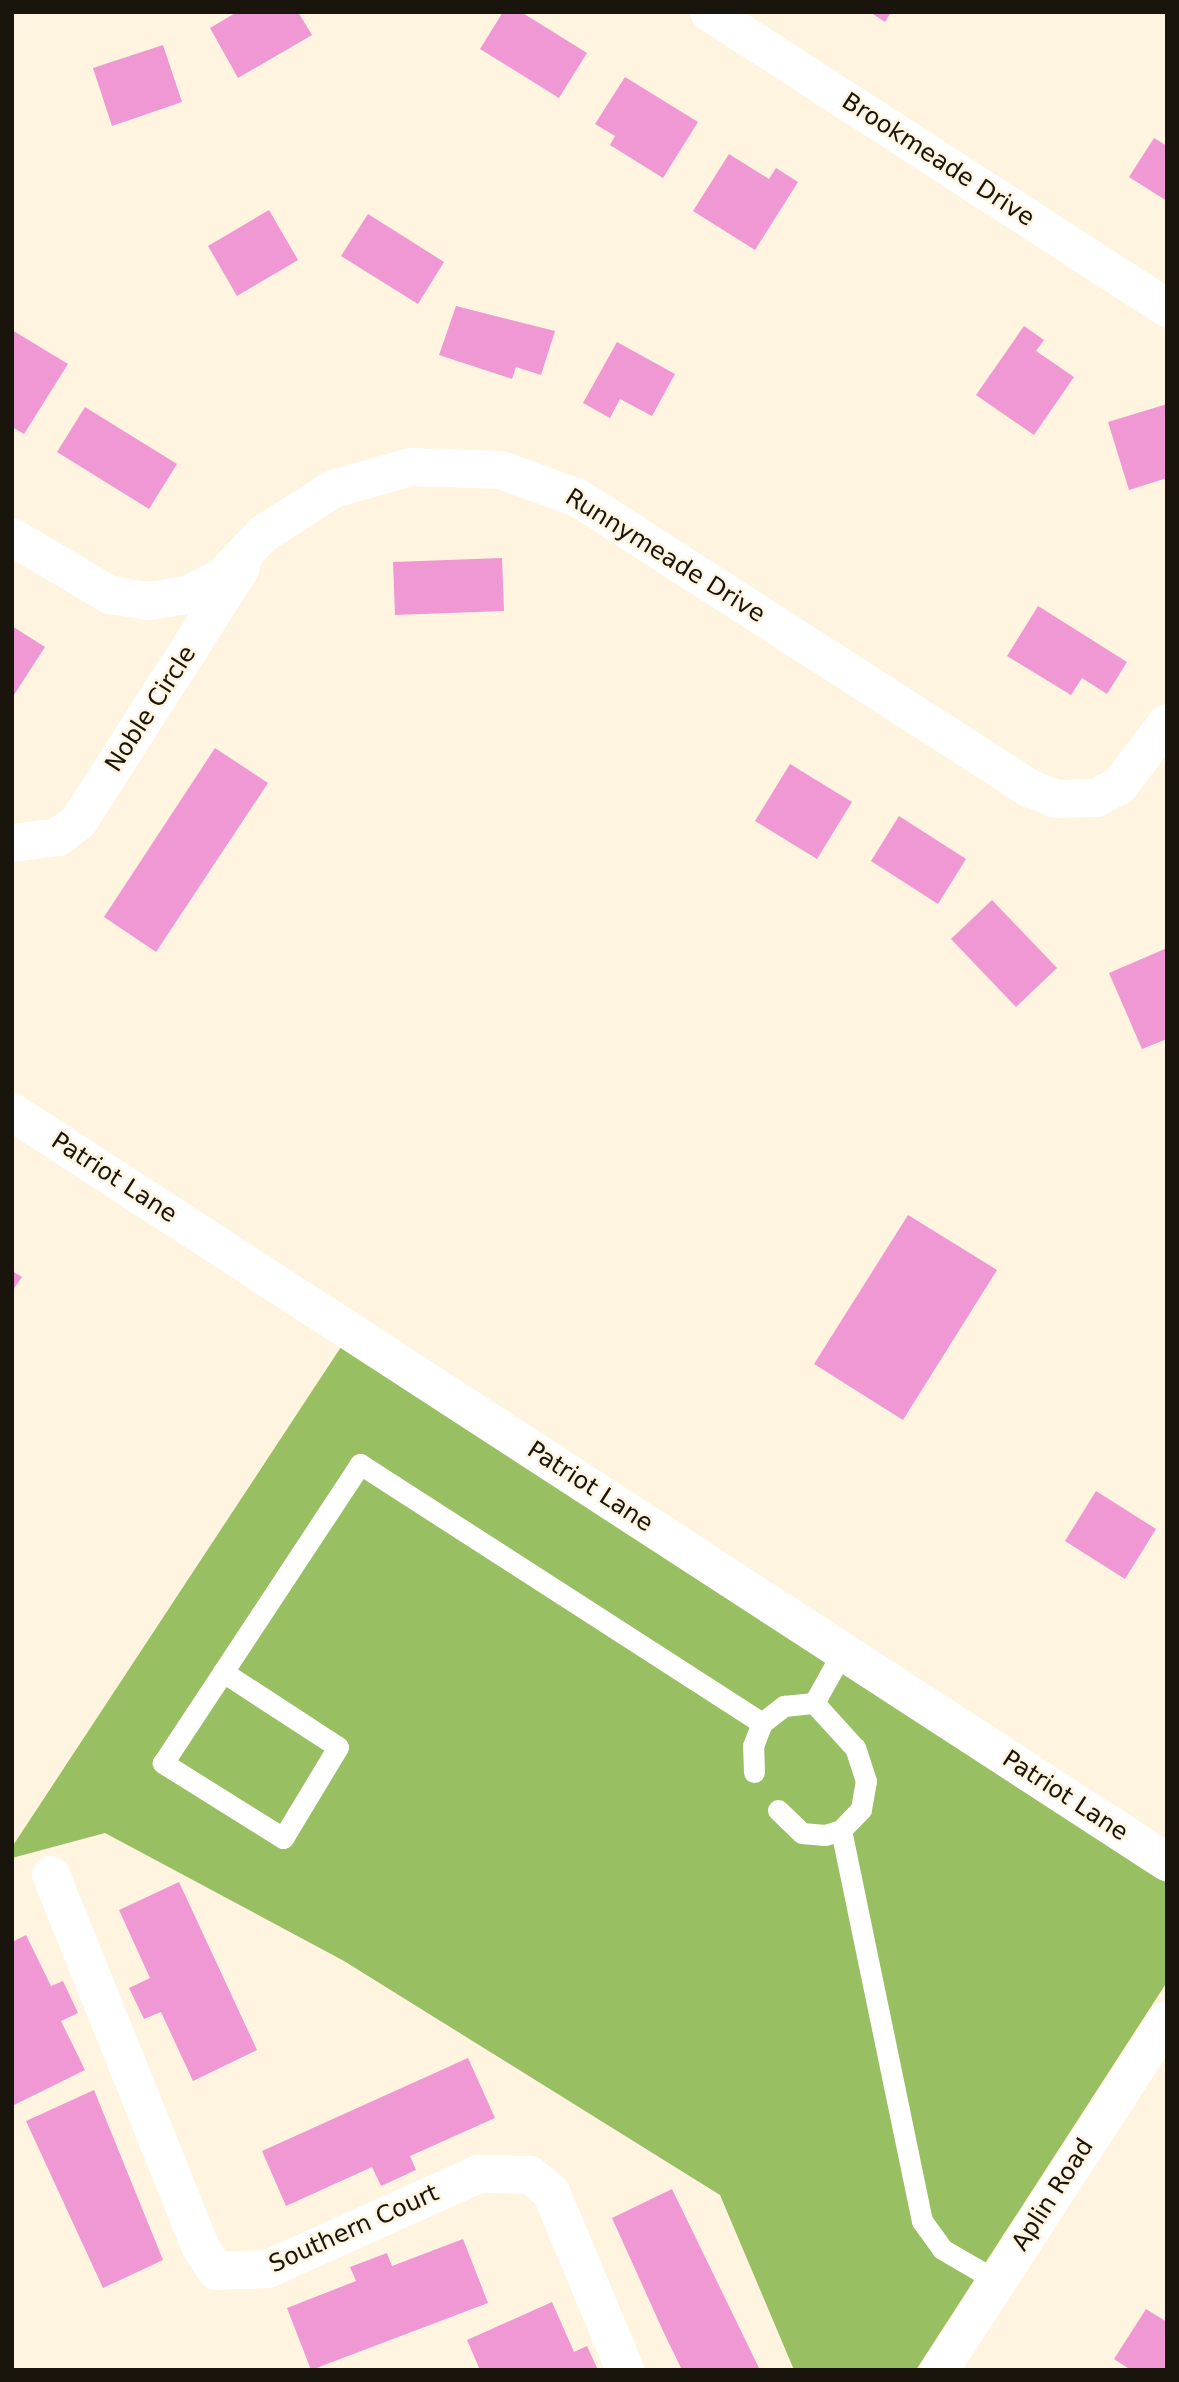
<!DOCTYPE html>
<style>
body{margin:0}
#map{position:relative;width:1179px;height:2382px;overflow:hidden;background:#fef4e0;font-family:"DejaVu Sans",sans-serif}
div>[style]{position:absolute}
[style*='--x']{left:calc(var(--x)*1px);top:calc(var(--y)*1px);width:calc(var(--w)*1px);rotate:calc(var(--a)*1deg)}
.forest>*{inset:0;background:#99bf63}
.building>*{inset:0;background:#f098d3}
.lane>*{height:21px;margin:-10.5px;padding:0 10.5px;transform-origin:10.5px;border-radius:10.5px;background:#fff}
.street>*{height:38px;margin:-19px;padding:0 19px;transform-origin:19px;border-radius:19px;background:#fff}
.secondary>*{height:38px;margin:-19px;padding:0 19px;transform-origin:19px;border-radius:19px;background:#fff}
span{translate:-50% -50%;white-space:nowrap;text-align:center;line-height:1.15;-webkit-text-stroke:5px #fef4e0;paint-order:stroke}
.street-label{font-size:24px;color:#19150c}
.frame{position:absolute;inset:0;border:14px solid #19150c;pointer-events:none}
</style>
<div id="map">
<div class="forest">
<i style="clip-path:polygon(341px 1347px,1167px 1883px,1167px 1982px,916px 2370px,794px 2370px,720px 2195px,344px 1961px,105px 1833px,12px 1858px,12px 1847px)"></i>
</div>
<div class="building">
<i style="clip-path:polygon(237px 12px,298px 12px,312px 35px,238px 78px,210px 28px)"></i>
<i style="clip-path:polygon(503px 12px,521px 12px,587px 53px,559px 98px,480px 49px)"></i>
<i style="clip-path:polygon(870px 12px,891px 12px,885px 22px)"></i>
<i style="clip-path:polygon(163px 45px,182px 102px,112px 126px,93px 68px)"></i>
<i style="clip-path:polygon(625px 77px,698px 122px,663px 178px,610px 145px,615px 136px,595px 124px)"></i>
<i style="clip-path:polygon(1154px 138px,1167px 146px,1167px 201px,1129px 177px)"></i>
<i style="clip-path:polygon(729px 154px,769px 179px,776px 168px,798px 182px,755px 250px,693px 211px)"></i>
<i style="clip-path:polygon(269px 210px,298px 260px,237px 296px,208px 246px)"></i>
<i style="clip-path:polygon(368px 214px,444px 262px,418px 304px,341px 256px)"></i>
<i style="clip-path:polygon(456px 306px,555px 331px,541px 375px,516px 367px,512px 379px,439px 355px)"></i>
<i style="clip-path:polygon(1024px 326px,1044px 340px,1036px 351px,1074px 377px,1034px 435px,976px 395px)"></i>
<i style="clip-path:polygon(12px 330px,68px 364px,24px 434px,12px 427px)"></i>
<i style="clip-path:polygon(617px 342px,675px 374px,652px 416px,620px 399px,610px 418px,583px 403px)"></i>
<i style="clip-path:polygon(1167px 404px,1167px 478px,1129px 490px,1108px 422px)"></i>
<i style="clip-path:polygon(85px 407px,177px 464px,149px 509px,57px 452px)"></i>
<i style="clip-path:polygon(502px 558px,504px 611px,395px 615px,393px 562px)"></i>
<i style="clip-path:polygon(1038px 606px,1127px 662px,1107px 694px,1082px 678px,1071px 695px,1007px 656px)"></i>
<i style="clip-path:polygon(12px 626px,45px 647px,12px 698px)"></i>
<i style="clip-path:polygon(215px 748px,268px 783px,156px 952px,104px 917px)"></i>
<i style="clip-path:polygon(790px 764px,852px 802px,817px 859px,755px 821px)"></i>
<i style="clip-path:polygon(899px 816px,966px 859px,938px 904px,871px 861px)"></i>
<i style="clip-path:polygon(992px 900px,1057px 968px,1016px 1007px,951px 939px)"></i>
<i style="clip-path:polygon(1167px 948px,1167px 1039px,1142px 1049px,1109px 973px)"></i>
<i style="clip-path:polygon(908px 1215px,997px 1270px,903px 1420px,814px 1364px)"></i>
<i style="clip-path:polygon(12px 1271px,22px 1277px,12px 1291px)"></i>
<i style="clip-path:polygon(1096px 1491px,1156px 1529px,1125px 1579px,1065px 1541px)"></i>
<i style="clip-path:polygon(179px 1882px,257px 2050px,193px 2081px,161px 2012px,144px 2019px,129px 1988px,150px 1978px,119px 1910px)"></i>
<i style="clip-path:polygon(26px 1935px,51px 1986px,63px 1981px,78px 2013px,61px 2021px,85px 2070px,12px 2106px,12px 1942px)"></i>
<i style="clip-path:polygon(468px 2058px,495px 2118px,410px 2156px,416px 2170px,381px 2186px,372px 2167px,286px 2206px,262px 2151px)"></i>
<i style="clip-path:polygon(94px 2090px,163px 2260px,103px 2288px,26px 2121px)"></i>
<i style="clip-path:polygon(672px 2189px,760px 2370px,682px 2370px,664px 2333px,612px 2218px)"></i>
<i style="clip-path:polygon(463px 2239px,488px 2303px,311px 2370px,287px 2308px,356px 2281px,350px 2267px,387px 2253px,392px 2266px)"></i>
<i style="clip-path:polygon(552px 2302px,574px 2352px,587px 2346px,598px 2370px,480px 2370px,467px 2340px)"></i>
<i style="clip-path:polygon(1146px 2309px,1167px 2322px,1167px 2370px,1131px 2370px,1114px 2359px)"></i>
</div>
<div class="lane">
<i style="--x:223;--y:1672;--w:137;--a:33.1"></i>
<i style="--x:338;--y:1747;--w:106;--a:121.1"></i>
<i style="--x:283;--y:1838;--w:142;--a:-148"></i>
<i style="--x:163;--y:1763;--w:109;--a:-56.6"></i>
<i style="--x:223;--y:1672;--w:249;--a:-56.6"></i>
<i style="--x:360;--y:1464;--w:478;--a:32.8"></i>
<i style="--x:754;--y:1772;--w:26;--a:-92"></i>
<i style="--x:753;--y:1746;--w:25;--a:-69"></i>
<i style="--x:762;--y:1723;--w:28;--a:-38"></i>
<i style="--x:784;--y:1706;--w:30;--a:-6"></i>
<i style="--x:778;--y:1810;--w:33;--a:44"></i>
<i style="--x:802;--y:1833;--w:23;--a:5"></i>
<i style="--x:825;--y:1835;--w:17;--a:-17"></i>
<i style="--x:841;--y:1830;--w:29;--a:-46"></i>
<i style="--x:861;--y:1809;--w:28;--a:-80"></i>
<i style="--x:866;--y:1781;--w:35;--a:-108"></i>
<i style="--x:855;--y:1748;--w:61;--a:-132.3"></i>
<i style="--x:814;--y:1703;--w:60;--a:-60.9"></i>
<i style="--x:841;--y:1830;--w:399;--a:78.3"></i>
<i style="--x:922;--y:2221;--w:34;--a:54"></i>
<i style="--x:942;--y:2249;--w:64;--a:30.2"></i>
</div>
<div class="street">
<i style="--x:709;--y:12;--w:545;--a:32.87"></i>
<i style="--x:12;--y:537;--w:114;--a:30.6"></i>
<i style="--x:110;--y:595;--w:39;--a:9"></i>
<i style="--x:149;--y:601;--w:39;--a:-9"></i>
<i style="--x:188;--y:595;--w:40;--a:-28"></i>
<i style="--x:223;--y:576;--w:58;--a:-46.4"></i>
<i style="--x:263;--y:534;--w:83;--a:-32.7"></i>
<i style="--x:333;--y:489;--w:81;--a:-15.8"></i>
<i style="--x:411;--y:467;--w:90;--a:1.9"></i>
<i style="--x:501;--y:470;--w:82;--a:20"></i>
<i style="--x:578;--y:498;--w:536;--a:32.74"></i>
<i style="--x:1029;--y:788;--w:29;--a:22"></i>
<i style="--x:1056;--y:799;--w:40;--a:-1.4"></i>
<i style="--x:1096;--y:798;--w:26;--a:-28"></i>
<i style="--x:1119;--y:786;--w:79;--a:-52.7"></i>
<i style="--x:12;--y:843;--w:46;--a:-7.4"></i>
<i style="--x:58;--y:837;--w:26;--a:-37"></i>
<i style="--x:79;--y:821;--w:300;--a:-57.4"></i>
<i style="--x:12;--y:1112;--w:1377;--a:33"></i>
<i style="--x:51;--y:1875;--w:402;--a:68.1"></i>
<i style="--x:201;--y:2248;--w:27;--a:57"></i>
<i style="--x:216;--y:2271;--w:52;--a:-2.2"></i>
<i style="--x:268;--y:2269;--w:230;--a:-24.3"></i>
<i style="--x:478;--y:2174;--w:52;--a:1.1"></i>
<i style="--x:530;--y:2175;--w:27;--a:39"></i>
<i style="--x:551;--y:2192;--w:193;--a:67.4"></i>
</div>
<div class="secondary">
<i style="--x:940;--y:2370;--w:417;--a:-57"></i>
</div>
<div class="street-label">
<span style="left:938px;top:160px;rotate:33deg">Brookmeade Drive</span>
<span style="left:665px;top:556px;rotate:32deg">Runnymeade Drive</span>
<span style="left:151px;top:709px;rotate:-57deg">Noble Circle</span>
<span style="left:114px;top:1178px;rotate:33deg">Patriot Lane</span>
<span style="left:590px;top:1487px;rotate:33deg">Patriot Lane</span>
<span style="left:1065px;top:1796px;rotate:33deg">Patriot Lane</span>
<span style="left:1053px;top:2195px;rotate:-57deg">Aplin Road</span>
<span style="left:354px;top:2229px;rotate:-24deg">Southern Court</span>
</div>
<div class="frame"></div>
</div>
